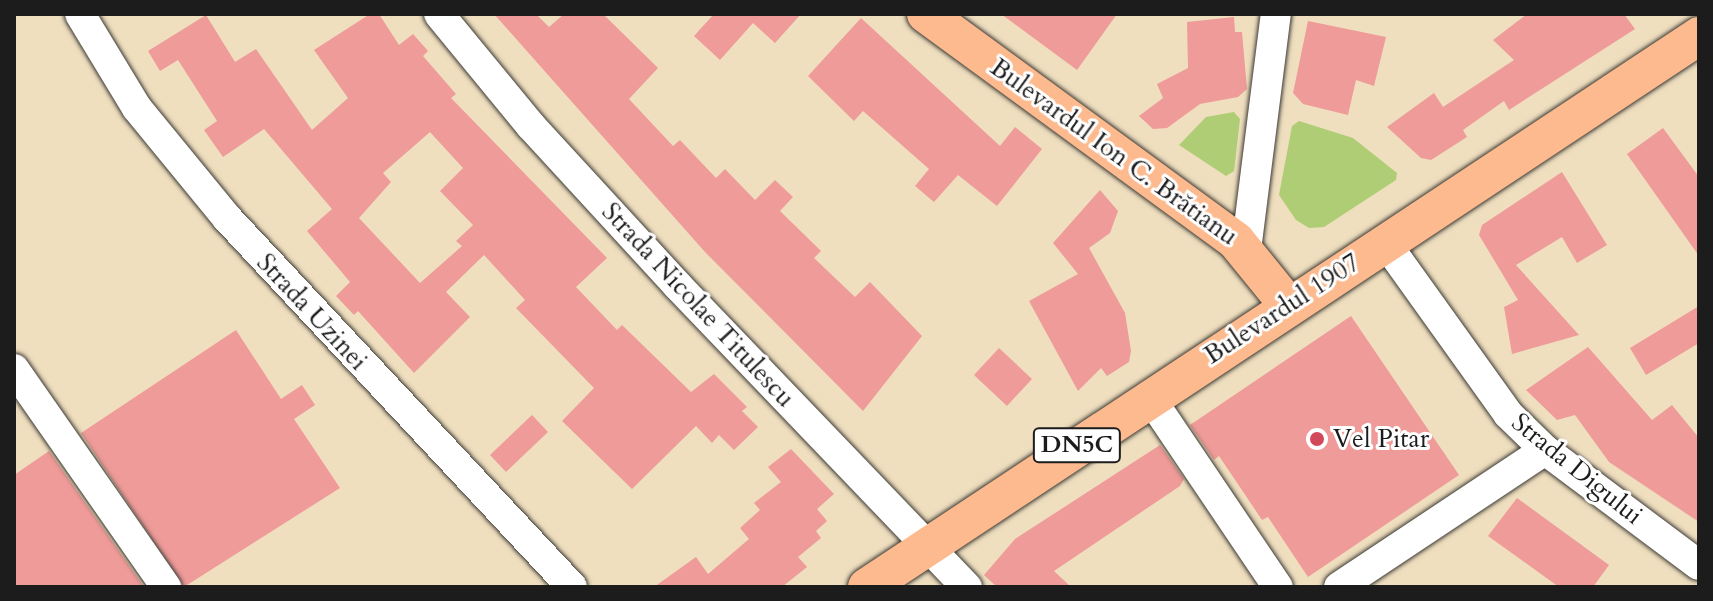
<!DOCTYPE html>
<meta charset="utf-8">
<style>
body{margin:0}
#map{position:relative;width:1713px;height:601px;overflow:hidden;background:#efdfbf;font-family:Cardo,serif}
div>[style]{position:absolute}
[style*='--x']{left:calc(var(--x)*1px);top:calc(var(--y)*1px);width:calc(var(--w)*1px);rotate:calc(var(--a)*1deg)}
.green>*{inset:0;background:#afcd74}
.building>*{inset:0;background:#ee9b99}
.roads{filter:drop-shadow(0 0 2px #3c3934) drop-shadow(0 0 2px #3c3934)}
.minor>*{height:30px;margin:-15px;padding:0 15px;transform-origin:15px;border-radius:15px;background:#fff}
.major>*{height:38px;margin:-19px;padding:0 19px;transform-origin:19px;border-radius:19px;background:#fcba8e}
.dots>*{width:22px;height:22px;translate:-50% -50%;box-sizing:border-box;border:4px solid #fff;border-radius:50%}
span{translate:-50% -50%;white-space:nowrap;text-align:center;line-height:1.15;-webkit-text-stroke:6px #fff;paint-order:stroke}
.shield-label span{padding:2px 6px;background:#fff;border:2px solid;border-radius:6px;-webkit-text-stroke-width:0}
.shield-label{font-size:24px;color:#1c1c1c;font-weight:700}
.street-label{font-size:26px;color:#1c1c1c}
.poi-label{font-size:26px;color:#1c1c1c}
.left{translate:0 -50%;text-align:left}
.frame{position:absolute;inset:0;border:16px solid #1c1c1c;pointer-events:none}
</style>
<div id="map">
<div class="green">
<i style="clip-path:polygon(1234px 112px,1240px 119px,1234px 171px,1226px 176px,1179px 145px,1206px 117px)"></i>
<i style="clip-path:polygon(1299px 121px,1353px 138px,1397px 173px,1396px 180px,1324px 227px,1309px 228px,1296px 220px,1279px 195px,1292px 126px)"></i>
</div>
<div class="building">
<i style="clip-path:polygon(evenodd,370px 14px,379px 14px,399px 45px,413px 34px,428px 51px,423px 56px,456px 94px,451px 98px,607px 258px,576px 287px,617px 330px,622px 325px,691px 392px,714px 374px,747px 407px,742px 411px,758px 427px,734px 450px,719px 435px,712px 443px,696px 426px,632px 489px,562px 421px,594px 388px,516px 308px,525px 300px,484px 255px,446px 292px,470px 317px,414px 373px,358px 311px,354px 315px,336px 296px,350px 282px,307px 231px,332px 209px,264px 129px,223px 157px,204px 130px,217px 121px,178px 60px,160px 71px,148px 51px,206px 15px,235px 62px,256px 49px,312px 130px,348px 98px,314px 50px,370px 14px,430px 132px,463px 168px,440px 191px,473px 225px,456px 241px,462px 246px,420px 283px,359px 218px,391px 182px,383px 173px,430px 132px)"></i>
<i style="clip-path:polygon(494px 14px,536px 14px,549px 27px,564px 14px,603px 14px,658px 68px,629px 99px,673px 146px,680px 140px,716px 178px,725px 169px,755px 200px,775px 180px,793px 197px,780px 211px,821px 251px,814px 258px,855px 297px,870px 282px,922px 336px,863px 411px,705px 252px)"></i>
<i style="clip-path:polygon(714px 14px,801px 14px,775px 43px,753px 23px,720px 60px,694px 36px)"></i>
<i style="clip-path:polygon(1001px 14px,1117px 14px,1077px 70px)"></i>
<i style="clip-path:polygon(1527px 14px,1624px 14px,1635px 29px,1509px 110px,1504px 101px,1463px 130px,1467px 137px,1431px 160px,1421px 158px,1387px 127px,1434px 93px,1443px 107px,1514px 60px,1493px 40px)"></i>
<i style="clip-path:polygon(1234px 17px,1235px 32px,1242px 32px,1247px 89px,1238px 97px,1200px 104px,1167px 128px,1153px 129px,1139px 116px,1163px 98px,1157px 84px,1188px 68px,1187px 22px)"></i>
<i style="clip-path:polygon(861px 18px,1000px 146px,1015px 127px,1042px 149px,997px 206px,958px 175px,934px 202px,915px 186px,929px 169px,863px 111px,854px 121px,808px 76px)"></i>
<i style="clip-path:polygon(1308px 21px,1386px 37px,1374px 86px,1356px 80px,1348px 115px,1303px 104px,1293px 93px)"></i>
<i style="clip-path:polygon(1663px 128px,1699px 177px,1699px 256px,1627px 154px)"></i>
<i style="clip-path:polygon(1562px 172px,1607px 245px,1577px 263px,1562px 237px,1516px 265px,1579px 335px,1512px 354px,1504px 307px,1518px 300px,1479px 235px,1482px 225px)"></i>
<i style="clip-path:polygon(1100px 190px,1118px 211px,1110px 233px,1089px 248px,1125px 313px,1131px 351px,1129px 362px,1107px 376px,1101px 368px,1078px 391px,1029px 301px,1078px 274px,1053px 243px)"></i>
<i style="clip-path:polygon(1699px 306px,1699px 343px,1646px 375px,1630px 348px)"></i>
<i style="clip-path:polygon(1351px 316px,1459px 475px,1308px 577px,1268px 517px,1262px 520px,1219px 456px,1214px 460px,1190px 425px)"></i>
<i style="clip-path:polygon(236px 330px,281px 399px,302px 385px,315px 405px,294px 419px,340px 488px,184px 587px,81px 433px)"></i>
<i style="clip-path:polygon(1588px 347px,1652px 420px,1672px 405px,1699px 438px,1699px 522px,1609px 462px,1575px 415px,1557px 420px,1526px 390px)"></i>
<i style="clip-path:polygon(999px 348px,1032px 379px,1007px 406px,974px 375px)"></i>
<i style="clip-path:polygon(532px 415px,548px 432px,506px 472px,490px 455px)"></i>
<i style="clip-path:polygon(1160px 445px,1184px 479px,1180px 486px,1054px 571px,1071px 587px,997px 587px,984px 575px,1015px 539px)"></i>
<i style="clip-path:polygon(791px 449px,834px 494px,817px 509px,827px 521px,816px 531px,821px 538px,798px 557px,807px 567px,782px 587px,654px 587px,696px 557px,708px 574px,749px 539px,740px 528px,760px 510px,754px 503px,781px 482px,768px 467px)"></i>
<i style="clip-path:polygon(49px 451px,144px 587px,14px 587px,14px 475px)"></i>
<i style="clip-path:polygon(1517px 498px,1609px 565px,1593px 587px,1559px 587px,1488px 536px)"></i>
</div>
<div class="roads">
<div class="minor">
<i style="--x:80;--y:14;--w:110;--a:58.8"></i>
<i style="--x:137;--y:108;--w:142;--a:50.7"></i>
<i style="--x:227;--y:218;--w:505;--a:46.93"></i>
<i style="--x:439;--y:14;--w:145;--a:50.6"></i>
<i style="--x:531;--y:126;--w:216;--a:47.4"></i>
<i style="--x:677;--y:285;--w:419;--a:46.2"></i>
<i style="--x:1385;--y:242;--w:211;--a:54.4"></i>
<i style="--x:1508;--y:414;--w:52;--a:44.2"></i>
<i style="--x:1545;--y:450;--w:192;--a:36.8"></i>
<i style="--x:1246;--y:250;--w:238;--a:-82.8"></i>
<i style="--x:14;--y:369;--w:266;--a:55.1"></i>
<i style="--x:1149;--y:396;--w:230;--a:56"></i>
<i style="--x:1339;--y:587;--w:247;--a:-33.6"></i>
</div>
<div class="major">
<i style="--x:926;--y:14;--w:384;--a:36.2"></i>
<i style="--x:1236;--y:241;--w:82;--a:50.9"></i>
<i style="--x:867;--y:587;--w:998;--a:-33.51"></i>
</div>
</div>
<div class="dots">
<i style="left:1317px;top:439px;background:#d1495b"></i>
</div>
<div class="shield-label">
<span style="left:1077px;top:445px">DN5C</span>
</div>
<div class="street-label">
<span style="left:1114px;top:152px;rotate:36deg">Bulevardul Ion C. Brătianu</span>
<span style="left:698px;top:305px;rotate:47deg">Strada Nicolae Titulescu</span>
<span style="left:1282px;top:309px;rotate:-33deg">Bulevardul 1907</span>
<span style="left:312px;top:312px;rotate:47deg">Strada Uzinei</span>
<span style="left:1577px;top:469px;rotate:39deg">Strada Digului</span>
</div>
<div class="poi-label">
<span class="left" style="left:1333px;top:439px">Vel Pitar</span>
</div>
<div class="frame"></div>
</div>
